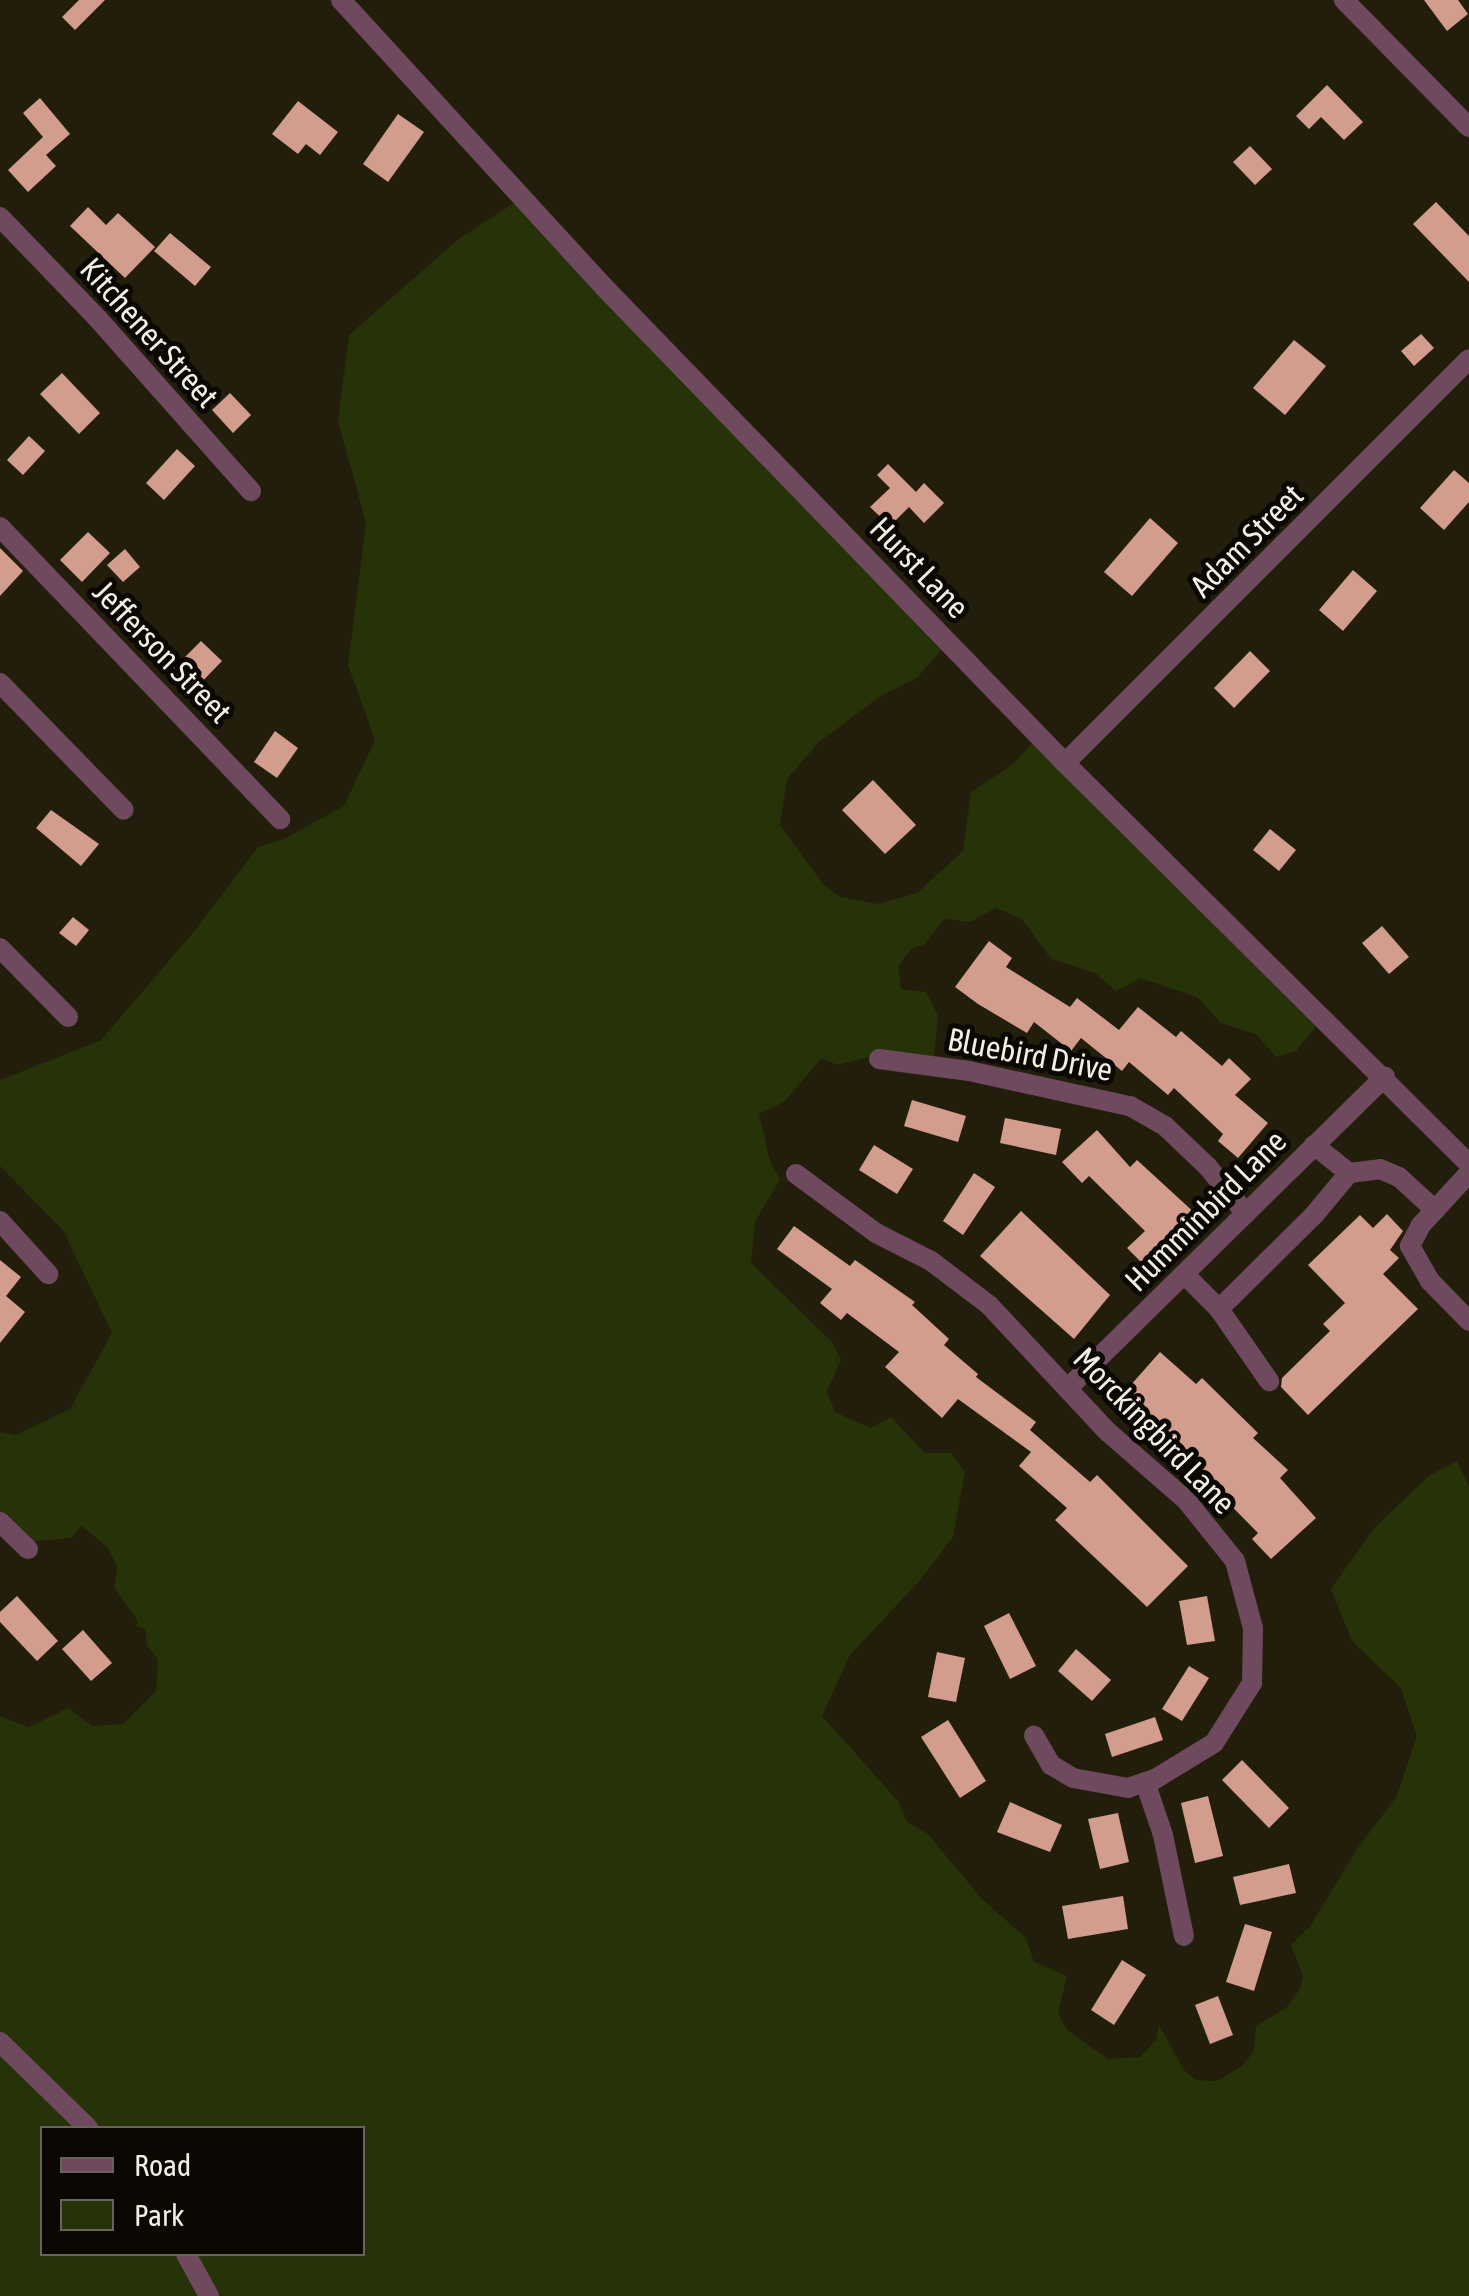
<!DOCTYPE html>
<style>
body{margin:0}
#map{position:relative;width:1469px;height:2296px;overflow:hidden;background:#231e0c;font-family:"Asap Condensed",sans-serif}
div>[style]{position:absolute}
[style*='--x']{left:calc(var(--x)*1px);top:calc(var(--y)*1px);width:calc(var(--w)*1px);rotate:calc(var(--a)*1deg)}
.green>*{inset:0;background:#263207}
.building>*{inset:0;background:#d29d8d}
.minor>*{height:20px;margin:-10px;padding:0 10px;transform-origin:10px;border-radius:10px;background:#6f4a5e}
span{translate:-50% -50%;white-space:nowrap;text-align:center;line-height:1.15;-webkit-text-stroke:10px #0b0803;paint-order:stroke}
.street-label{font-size:32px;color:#f2efe4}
.legend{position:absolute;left:40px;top:2126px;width:325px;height:130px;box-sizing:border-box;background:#0b0803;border:2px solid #67645d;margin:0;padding:12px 18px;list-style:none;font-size:30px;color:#f2efe4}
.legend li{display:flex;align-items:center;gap:20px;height:50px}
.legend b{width:50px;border:2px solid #67645d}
</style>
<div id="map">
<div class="green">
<i style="clip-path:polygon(evenodd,525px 196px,950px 640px,917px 678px,879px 697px,819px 742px,787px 779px,780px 825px,823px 884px,840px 897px,878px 904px,917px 893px,963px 851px,971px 792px,1012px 765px,1041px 734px,1324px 1016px,1296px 1051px,1276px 1057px,1256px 1034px,1221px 1023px,1197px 997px,1140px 978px,1116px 991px,1095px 973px,1051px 959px,1022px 919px,996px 908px,970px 922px,944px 919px,925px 944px,911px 949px,898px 966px,901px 989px,926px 992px,938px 1016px,934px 1060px,873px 1056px,837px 1065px,822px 1058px,784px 1102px,759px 1114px,771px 1165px,780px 1179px,755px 1222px,751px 1263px,831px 1341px,841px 1360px,827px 1391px,835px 1412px,870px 1428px,891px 1417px,925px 1453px,951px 1453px,965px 1472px,953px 1537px,921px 1579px,850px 1655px,822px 1716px,898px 1801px,907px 1822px,928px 1834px,981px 1898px,1026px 1938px,1034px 1962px,1067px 1976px,1058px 2013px,1067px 2030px,1108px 2059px,1140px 2057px,1156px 2040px,1159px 2025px,1184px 2070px,1196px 2080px,1217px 2081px,1242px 2066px,1254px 2051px,1256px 2026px,1287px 2007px,1300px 1989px,1303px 1976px,1291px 1945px,1311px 1925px,1357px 1849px,1397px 1796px,1417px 1736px,1401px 1688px,1352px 1641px,1331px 1589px,1374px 1528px,1430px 1475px,1457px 1461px,1469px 1486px,1469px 2296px,0 2296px,0 1716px,29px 1727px,68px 1708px,92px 1726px,123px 1724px,156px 1691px,158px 1659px,147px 1646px,145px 1629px,136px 1626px,138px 1621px,114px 1588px,117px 1567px,108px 1548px,82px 1526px,71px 1538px,27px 1542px,0 1522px,0 1432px,16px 1435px,70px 1409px,112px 1333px,63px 1230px,0 1166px,0 1080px,101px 1040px,192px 934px,258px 847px,284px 839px,344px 806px,375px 740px,348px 665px,366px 523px,338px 421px,349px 335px,460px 238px,525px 196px,42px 2128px,362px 2128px,362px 2254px,42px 2254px,42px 2128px)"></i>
</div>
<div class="building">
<i style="clip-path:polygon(79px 0,105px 0,75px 30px,62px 17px)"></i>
<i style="clip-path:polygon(1424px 0,1458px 0,1468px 14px,1447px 31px)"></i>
<i style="clip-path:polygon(1327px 85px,1363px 122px,1344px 140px,1321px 117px,1309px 129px,1296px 116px)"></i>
<i style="clip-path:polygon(40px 98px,70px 134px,46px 155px,56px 166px,28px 192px,8px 170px,43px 137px,23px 113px)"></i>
<i style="clip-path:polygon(298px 101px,338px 132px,320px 155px,306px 144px,298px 154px,272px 134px)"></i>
<i style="clip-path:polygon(398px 114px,424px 132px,388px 182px,363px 164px)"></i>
<i style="clip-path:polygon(1250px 146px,1272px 169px,1255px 185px,1233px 162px)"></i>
<i style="clip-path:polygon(1436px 202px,1469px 236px,1469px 282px,1413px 224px)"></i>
<i style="clip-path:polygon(88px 207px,106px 225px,118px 213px,155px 247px,125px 278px,70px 226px)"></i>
<i style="clip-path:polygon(170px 233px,211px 267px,195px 286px,154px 251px)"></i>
<i style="clip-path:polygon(1421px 334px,1434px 348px,1414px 366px,1401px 351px)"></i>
<i style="clip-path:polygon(1294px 340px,1326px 366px,1285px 415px,1253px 388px)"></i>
<i style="clip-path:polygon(62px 373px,100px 413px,79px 434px,40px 394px)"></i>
<i style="clip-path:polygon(230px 393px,251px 415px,233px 433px,212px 410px)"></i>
<i style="clip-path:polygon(29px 436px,45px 451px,23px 475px,7px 460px)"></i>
<i style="clip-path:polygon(177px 449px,195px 466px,164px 500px,146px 483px)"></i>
<i style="clip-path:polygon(888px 464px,916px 492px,924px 483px,944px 503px,924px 523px,909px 507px,890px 526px,870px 507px,890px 488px,877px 475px)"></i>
<i style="clip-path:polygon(1454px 470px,1469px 483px,1469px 502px,1444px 530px,1420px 508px)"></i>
<i style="clip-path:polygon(1150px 518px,1178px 543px,1132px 596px,1104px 572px)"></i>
<i style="clip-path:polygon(88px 532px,110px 553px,82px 582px,60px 560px)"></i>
<i style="clip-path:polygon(0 548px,23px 571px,0 596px)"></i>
<i style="clip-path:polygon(125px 549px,140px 567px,123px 582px,107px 565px)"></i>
<i style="clip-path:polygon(1353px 570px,1377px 591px,1343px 631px,1319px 610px)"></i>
<i style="clip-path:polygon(201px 641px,222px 661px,191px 693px,170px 672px)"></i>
<i style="clip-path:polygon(1250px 651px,1270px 671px,1234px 708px,1214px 688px)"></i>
<i style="clip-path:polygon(275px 731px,298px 748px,277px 778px,254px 762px)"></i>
<i style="clip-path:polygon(873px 780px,916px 825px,885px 854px,842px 810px)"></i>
<i style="clip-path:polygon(51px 810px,99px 844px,81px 866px,36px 828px)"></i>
<i style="clip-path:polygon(1270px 829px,1296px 850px,1279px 871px,1253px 850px)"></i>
<i style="clip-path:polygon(73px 917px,89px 930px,76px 946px,59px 933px)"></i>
<i style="clip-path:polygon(1382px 926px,1409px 957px,1389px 974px,1362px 943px)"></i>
<i style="clip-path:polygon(989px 941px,1012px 958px,1006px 967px,1070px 1007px,1077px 998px,1119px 1030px,1138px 1007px,1176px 1037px,1181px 1031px,1222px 1066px,1229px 1058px,1251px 1079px,1235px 1095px,1268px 1123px,1238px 1158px,1218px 1141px,1223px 1134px,1174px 1088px,1168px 1095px,1129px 1062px,1122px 1071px,1081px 1038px,1071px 1051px,1034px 1022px,1027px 1033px,978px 1004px,955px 987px)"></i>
<i style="clip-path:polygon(912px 1100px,966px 1116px,958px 1142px,904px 1126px)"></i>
<i style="clip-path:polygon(1005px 1118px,1061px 1129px,1056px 1155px,1000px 1143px)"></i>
<i style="clip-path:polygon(1097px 1130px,1130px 1167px,1137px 1160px,1197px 1215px,1146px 1267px,1127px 1248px,1145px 1231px,1089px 1176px,1082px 1183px,1062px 1162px)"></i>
<i style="clip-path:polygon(874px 1145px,913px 1169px,897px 1194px,859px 1170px)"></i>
<i style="clip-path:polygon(974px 1173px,995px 1187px,963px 1235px,943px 1221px)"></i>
<i style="clip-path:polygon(1021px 1211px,1110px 1295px,1074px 1339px,980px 1256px)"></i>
<i style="clip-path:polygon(1387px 1214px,1403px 1231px,1390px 1250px,1399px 1258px,1383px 1274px,1418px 1309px,1308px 1415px,1281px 1387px,1282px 1378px,1330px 1331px,1323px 1324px,1345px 1303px,1308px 1265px,1360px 1215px,1373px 1228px)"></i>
<i style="clip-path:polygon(794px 1226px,850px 1266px,855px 1260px,915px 1302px,912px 1305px,949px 1339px,944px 1345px,978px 1374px,976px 1377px,1036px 1422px,1030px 1430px,1090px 1482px,1097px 1475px,1188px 1566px,1147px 1607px,1055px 1520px,1067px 1508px,1019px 1466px,1031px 1452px,958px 1399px,942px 1418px,885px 1367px,899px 1352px,847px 1313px,841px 1320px,820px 1303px,832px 1289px,777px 1249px)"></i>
<i style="clip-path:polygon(0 1260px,21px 1277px,6px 1296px,25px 1312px,0 1343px)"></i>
<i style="clip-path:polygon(1160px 1352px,1196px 1384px,1202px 1378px,1258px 1433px,1253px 1438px,1288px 1470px,1280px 1478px,1316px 1518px,1271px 1559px,1252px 1539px,1258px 1533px,1122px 1395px)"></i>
<i style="clip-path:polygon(17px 1596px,58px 1641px,37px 1661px,0 1622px,0 1612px)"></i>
<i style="clip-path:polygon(1207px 1596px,1215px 1641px,1187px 1645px,1179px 1601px)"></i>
<i style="clip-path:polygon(1009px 1613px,1036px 1666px,1010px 1679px,984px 1626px)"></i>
<i style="clip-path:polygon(83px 1630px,112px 1663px,91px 1681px,62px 1649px)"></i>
<i style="clip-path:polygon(1076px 1649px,1111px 1680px,1092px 1701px,1058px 1671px)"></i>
<i style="clip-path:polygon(937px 1652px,965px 1658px,956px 1702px,928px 1697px)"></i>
<i style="clip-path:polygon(1189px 1666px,1209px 1678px,1182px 1721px,1162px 1709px)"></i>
<i style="clip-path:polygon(1155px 1717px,1163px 1740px,1112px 1757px,1105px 1734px)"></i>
<i style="clip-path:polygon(948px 1720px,986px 1781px,960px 1798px,921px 1737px)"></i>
<i style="clip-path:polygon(1242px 1760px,1289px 1808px,1269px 1828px,1222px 1780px)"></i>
<i style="clip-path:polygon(1208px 1796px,1223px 1856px,1195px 1863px,1181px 1803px)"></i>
<i style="clip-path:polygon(1010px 1802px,1062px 1825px,1050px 1852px,997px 1832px)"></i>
<i style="clip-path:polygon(1118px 1813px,1129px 1862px,1100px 1869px,1088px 1819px)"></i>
<i style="clip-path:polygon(1289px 1864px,1296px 1893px,1240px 1905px,1233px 1877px)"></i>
<i style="clip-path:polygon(1123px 1896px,1128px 1929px,1068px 1939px,1062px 1906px)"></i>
<i style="clip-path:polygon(1245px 1924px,1272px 1932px,1254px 1991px,1226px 1982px)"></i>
<i style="clip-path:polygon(1122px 1960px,1146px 1975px,1114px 2025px,1091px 2010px)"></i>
<i style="clip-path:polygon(1218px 1996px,1233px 2035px,1210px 2044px,1195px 2005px)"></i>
</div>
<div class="minor">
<i style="--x:341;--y:0;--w:388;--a:47.5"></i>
<i style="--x:603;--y:286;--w:664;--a:45.92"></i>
<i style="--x:1065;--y:763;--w:569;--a:44.79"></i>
<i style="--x:1344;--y:0;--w:178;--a:45.5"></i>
<i style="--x:0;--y:217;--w:143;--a:46.1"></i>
<i style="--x:99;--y:320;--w:229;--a:48.4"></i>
<i style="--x:0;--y:527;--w:405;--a:46.2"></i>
<i style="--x:0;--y:683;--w:177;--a:45.7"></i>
<i style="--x:1065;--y:763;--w:571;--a:-45"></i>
<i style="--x:0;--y:948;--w:97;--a:45.4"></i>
<i style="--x:879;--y:1059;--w:91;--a:7.6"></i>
<i style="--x:969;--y:1071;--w:165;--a:12.3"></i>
<i style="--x:1130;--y:1106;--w:40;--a:29.7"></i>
<i style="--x:1165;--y:1126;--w:59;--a:43.6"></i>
<i style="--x:1208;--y:1167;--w:60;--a:51"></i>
<i style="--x:1314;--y:1145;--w:45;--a:38.7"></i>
<i style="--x:1349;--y:1173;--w:31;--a:-7"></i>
<i style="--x:1380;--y:1169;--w:21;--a:23"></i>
<i style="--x:1399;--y:1177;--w:49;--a:42.5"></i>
<i style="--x:1469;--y:1173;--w:71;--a:132.7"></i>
<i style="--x:1421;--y:1225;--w:24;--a:118"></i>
<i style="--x:1410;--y:1246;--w:40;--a:60.3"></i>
<i style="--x:1430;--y:1281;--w:56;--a:45.7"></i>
<i style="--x:796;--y:1174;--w:99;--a:36.4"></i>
<i style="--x:876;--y:1233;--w:62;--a:27"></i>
<i style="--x:931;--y:1261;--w:73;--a:37.2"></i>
<i style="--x:989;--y:1305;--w:174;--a:46.9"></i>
<i style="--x:1108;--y:1432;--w:103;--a:41.1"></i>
<i style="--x:1186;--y:1500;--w:78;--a:51.2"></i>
<i style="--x:1235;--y:1561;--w:69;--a:75"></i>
<i style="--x:1253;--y:1628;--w:55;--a:91"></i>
<i style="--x:1252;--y:1683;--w:71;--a:122.3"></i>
<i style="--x:1214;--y:1743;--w:69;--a:148.6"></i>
<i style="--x:1155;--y:1779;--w:28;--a:162"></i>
<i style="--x:1128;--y:1788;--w:56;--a:-169.7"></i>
<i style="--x:1073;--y:1778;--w:26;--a:-149"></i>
<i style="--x:1051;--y:1765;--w:34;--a:-120"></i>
<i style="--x:0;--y:1221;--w:72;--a:47.8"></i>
<i style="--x:1185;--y:1275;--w:48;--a:45"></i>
<i style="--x:1219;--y:1309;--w:134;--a:-44.7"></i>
<i style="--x:1314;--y:1215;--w:55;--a:-50.2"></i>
<i style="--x:1219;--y:1309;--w:88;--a:55.2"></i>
<i style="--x:1069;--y:1387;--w:443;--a:-44.5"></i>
<i style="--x:0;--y:1522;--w:39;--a:44"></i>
<i style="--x:1145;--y:1782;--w:56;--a:71.2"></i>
<i style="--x:1163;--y:1835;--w:103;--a:78.3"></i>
<i style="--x:0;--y:2042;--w:123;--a:44.3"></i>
<i style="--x:186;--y:2254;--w:48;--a:61.3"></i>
</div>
<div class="street-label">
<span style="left:149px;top:333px;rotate:48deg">Kitchener Street</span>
<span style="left:1247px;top:541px;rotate:-45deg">Adam Street</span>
<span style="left:919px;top:568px;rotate:46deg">Hurst Lane</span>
<span style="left:162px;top:652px;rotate:46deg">Jefferson Street</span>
<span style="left:1030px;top:1055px;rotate:11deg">Bluebird Drive</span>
<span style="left:1206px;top:1211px;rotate:-45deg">Humminbird Lane</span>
<span style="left:1154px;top:1431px;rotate:46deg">Morckingbird Lane</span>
</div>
<ul class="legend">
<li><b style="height:12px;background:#6f4a5e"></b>Road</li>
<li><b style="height:28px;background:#263207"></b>Park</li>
</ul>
</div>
